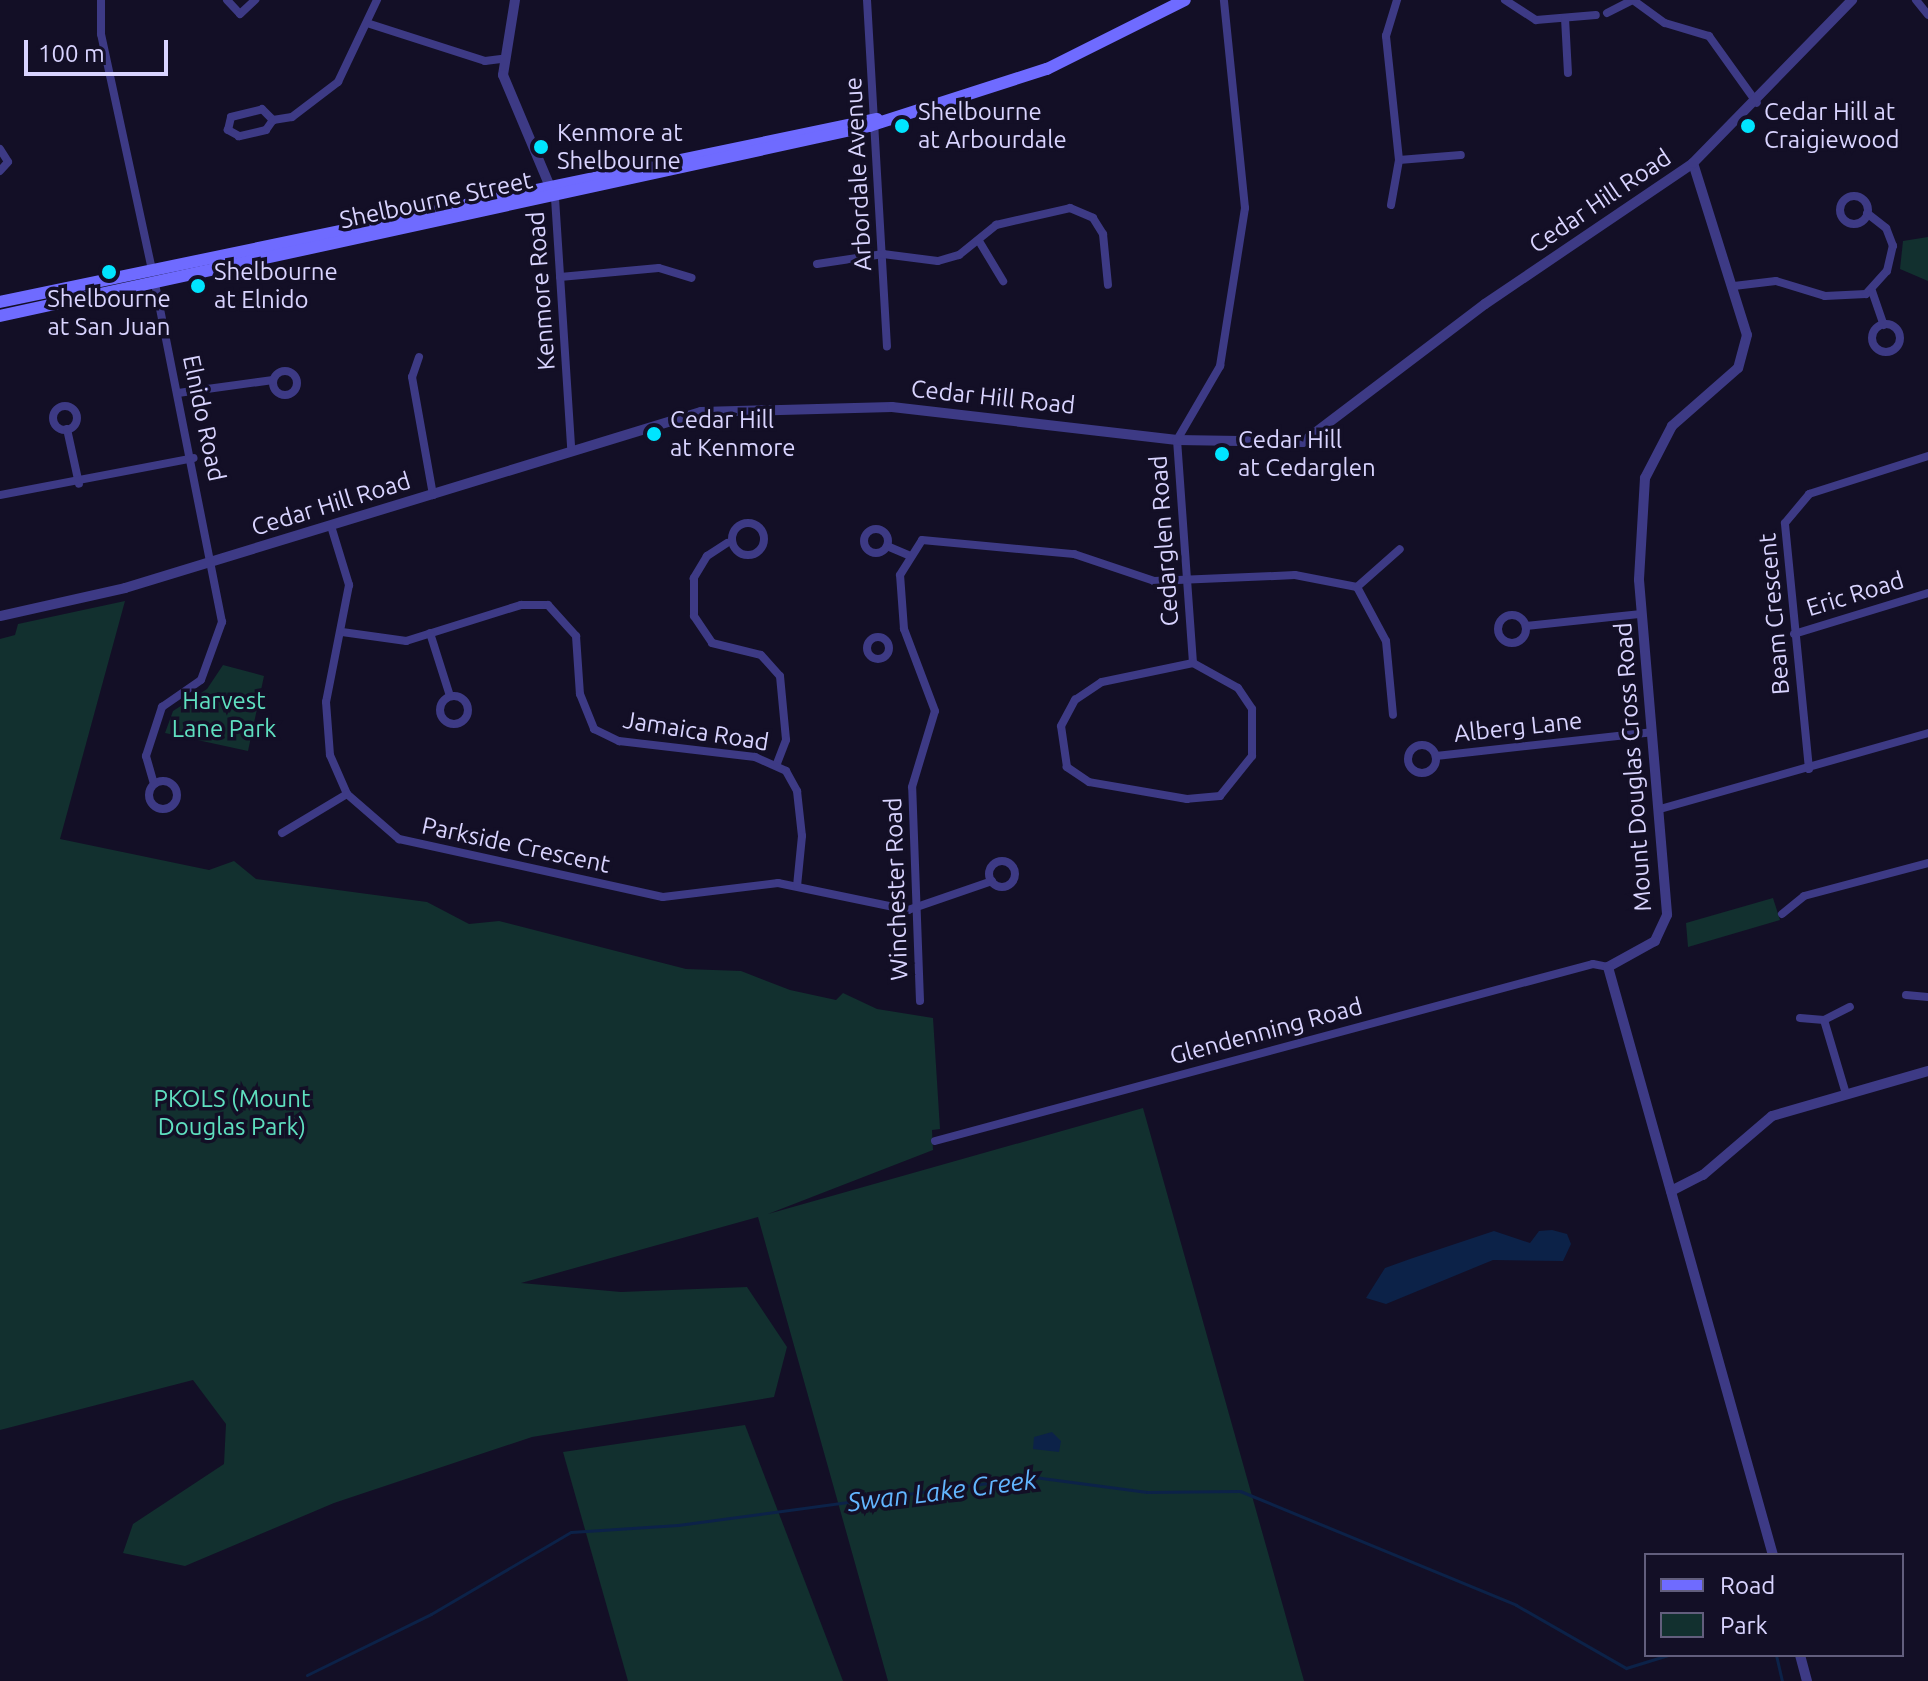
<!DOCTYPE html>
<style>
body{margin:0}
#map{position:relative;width:1928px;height:1681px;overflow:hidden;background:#130f26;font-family:Ubuntu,sans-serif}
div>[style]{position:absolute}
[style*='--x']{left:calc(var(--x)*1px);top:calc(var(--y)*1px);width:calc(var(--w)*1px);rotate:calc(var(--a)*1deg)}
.green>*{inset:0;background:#12302f}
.water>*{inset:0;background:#0c2248}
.stream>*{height:3px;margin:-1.5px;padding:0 1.5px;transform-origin:1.5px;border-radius:1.5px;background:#0c2248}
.minor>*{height:8px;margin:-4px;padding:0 4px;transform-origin:4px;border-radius:4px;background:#3d3a85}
.minor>.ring{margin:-4px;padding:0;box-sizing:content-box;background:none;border:8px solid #3d3a85;border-radius:50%}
.tertiary>*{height:10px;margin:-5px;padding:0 5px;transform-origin:5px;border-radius:5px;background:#3d3a85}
.secondary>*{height:12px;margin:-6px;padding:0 6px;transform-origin:6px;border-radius:6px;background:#6f6bff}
.dots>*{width:22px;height:22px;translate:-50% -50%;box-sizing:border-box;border:4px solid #130f26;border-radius:50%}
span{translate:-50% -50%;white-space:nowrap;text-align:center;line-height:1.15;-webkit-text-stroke:7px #130f26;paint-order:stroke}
.poi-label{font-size:24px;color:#d9d4ff}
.left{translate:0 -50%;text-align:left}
.street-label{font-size:24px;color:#d9d4ff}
.park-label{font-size:24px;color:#5fe0c0}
.water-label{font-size:26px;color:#62b6ff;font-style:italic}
.legend{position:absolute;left:1644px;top:1553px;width:260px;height:104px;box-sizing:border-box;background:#130f26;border:2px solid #625e7d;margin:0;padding:10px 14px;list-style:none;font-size:24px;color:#d9d4ff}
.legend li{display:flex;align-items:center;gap:16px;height:40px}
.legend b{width:40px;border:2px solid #625e7d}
.scale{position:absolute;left:24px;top:40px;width:144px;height:36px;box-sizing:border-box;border:4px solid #d9d4ff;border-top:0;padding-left:10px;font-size:24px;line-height:28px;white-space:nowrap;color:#d9d4ff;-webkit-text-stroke:6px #130f26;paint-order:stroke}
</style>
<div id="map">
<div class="green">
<i style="clip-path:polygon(1928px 237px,1928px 281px,1900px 269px,1903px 241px)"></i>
<i style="clip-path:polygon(125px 601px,60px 839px,209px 870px,234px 861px,256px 879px,427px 902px,469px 924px,499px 921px,686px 969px,741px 971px,790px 990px,836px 1000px,843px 993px,877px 1009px,933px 1018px,940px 1129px,932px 1130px,933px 1150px,768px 1214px,1143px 1108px,1304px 1681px,888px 1681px,758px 1217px,521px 1283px,621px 1292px,747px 1287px,787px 1347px,774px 1397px,532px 1437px,334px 1503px,185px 1566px,123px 1553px,133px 1524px,224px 1464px,226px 1424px,193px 1380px,0 1430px,0 639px,15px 635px,18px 624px)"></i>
<i style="clip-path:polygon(223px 665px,264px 676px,248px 751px,165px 733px,173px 711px,207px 689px)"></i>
<i style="clip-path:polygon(1773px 898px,1780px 920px,1688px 947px,1686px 923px)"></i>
<i style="clip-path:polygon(745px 1425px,843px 1681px,628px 1681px,563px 1452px)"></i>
</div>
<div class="water">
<i style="clip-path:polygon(1552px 1230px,1567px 1234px,1571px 1244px,1563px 1261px,1493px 1260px,1386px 1304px,1366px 1298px,1385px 1268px,1410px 1259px,1494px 1231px,1530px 1243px,1539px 1231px)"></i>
<i style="clip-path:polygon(1052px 1432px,1061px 1441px,1059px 1452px,1033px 1449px,1034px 1437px)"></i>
</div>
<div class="stream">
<i style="--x:1776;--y:1655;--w:27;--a:77"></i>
<i style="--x:307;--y:1675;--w:138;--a:-26.2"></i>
<i style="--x:431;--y:1614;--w:162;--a:-30.4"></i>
<i style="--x:571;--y:1532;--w:107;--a:-3.7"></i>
<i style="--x:678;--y:1525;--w:359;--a:-7.7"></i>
<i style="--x:1034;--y:1477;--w:114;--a:7.6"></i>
<i style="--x:1147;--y:1492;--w:93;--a:-0.6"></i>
<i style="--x:1240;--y:1491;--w:299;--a:22.4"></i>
<i style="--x:1516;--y:1605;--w:127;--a:29.8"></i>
<i style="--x:1626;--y:1668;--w:44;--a:-17.2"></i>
</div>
<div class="minor">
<i style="--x:101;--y:0;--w:34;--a:90"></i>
<i style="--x:101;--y:34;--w:241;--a:77.8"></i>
<i style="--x:227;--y:0;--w:19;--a:47"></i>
<i style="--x:240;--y:14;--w:21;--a:-43"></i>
<i style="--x:867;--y:0;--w:347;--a:86.7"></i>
<i style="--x:1505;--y:0;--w:37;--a:33"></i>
<i style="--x:1536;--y:20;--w:60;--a:-4.8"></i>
<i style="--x:1633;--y:0;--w:39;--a:36"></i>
<i style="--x:1665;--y:23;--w:46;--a:16.5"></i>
<i style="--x:1709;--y:36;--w:82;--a:54.4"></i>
<i style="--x:1916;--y:0;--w:19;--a:51"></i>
<i style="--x:1607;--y:13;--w:29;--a:-27"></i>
<i style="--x:1565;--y:18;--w:55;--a:86.9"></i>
<i style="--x:370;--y:24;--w:121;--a:17.8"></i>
<i style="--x:485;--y:61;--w:16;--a:-7"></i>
<i style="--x:262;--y:109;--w:16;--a:45"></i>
<i style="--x:273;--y:120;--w:12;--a:125"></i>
<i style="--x:266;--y:130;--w:28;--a:167"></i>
<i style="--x:239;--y:136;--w:13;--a:-151"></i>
<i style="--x:228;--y:130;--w:13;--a:-77"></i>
<i style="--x:231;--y:117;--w:32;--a:-14"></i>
<i style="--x:273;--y:120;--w:19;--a:-9"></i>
<i style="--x:292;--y:117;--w:58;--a:-37.3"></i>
<i style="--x:338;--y:82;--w:91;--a:-64.6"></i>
<i style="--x:0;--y:149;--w:15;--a:58"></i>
<i style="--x:8;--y:162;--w:12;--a:132"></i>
<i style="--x:1399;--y:160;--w:62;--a:-4.6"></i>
<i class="ring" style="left:1840px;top:196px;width:20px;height:20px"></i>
<i style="--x:555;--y:198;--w:250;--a:86.3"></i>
<i style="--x:1391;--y:205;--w:46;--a:-79.9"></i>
<i style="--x:1399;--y:160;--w:125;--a:-96"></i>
<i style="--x:1386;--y:36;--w:38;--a:-73"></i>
<i style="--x:979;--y:241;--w:47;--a:59"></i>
<i style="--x:817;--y:264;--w:67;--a:-8.6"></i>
<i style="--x:883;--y:254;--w:55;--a:7.3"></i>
<i style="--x:938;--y:261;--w:22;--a:-16"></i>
<i style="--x:959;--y:255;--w:48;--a:-39"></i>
<i style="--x:996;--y:225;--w:76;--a:-12.9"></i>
<i style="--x:1070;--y:208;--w:25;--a:23"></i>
<i style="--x:1093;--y:218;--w:19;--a:58"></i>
<i style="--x:1103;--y:234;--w:51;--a:84.4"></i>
<i style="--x:560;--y:277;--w:99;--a:-5.2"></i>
<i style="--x:659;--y:268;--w:34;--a:17"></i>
<i style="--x:1734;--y:286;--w:42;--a:-6.8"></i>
<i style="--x:1776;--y:281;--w:51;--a:17"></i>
<i style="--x:1825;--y:296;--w:41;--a:-2.8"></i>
<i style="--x:1866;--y:294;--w:31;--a:-48"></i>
<i style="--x:1887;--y:271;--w:26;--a:-77"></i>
<i style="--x:1893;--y:246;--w:19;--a:-111"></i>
<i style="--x:1886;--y:228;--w:24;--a:-142"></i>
<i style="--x:1872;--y:291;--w:36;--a:71"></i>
<i class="ring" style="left:1872px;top:324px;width:20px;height:20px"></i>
<i style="--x:419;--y:357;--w:21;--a:109"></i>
<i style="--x:412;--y:377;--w:120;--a:79.9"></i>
<i class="ring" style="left:273px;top:371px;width:16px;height:16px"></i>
<i style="--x:178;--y:393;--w:96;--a:-7.8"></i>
<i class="ring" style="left:53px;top:406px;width:16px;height:16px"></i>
<i style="--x:67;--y:429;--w:56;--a:77.7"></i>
<i style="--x:0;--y:495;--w:197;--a:-10.8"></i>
<i class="ring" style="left:732px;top:523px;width:24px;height:24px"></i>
<i style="--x:331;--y:526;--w:62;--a:73"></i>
<i style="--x:349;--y:585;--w:119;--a:101.1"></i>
<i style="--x:326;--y:702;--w:53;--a:85.7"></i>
<i style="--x:330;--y:755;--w:43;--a:66.4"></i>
<i style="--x:347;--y:794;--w:69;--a:40.9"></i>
<i style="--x:399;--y:839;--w:270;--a:12.4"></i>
<i style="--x:663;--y:897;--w:116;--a:-6.9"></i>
<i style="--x:778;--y:883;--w:133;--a:11.7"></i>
<i style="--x:908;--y:910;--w:89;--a:-19"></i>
<i class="ring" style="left:864px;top:529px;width:16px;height:16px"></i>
<i style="--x:727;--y:543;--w:24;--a:147"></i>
<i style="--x:707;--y:556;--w:26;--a:121"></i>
<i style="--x:694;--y:578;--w:38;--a:90"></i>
<i style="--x:694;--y:616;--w:32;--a:56"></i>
<i style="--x:712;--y:643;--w:50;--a:13.8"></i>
<i style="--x:761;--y:655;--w:28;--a:48"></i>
<i style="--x:780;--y:676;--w:64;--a:84.6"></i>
<i style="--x:786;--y:740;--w:26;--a:111"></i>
<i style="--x:887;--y:546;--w:23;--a:23"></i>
<i style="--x:1357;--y:587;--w:57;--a:-41.5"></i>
<i class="ring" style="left:1498px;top:615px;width:20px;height:20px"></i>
<i style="--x:1526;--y:626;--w:116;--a:-6"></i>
<i style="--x:342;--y:632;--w:65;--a:8"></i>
<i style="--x:406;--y:641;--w:121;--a:-17.4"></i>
<i style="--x:521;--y:605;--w:27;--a:0"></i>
<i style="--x:548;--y:605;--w:42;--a:47.9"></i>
<i style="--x:576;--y:636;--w:58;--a:86.1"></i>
<i style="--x:580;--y:694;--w:38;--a:68"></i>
<i style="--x:594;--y:729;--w:28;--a:26"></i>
<i style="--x:619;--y:741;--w:137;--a:6.7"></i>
<i style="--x:755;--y:757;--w:34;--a:24"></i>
<i style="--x:786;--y:771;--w:23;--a:61"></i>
<i style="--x:797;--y:791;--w:45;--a:83.7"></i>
<i style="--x:802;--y:836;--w:50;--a:95.7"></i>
<i style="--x:430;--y:633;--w:66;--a:72.4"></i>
<i style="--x:1794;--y:634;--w:140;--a:-17"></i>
<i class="ring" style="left:867px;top:637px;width:14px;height:14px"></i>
<i style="--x:1193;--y:663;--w:224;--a:-94.1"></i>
<i style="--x:1177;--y:440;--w:86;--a:-59.8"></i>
<i style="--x:1220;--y:366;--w:160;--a:-81"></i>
<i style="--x:1245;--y:208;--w:209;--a:-95.8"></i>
<i style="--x:1193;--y:663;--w:51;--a:29.1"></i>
<i style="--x:1238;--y:688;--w:25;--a:56"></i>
<i style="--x:1252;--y:709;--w:47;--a:90"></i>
<i style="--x:1252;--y:756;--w:51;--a:128.7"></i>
<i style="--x:1220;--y:796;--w:33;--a:175"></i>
<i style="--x:1187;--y:799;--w:99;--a:-170.2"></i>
<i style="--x:1089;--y:782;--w:27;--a:-146"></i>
<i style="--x:1067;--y:767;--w:41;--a:-98.3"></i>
<i style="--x:1061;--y:726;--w:30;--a:-62"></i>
<i style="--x:1075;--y:700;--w:32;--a:-34"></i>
<i style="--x:1102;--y:682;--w:93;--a:-11.8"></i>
<i class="ring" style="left:440px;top:696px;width:20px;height:20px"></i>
<i class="ring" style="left:1408px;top:745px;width:20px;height:20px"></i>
<i style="--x:1436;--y:756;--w:217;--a:-6.3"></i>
<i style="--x:1809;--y:769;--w:247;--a:-95.6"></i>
<i style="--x:1785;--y:523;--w:38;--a:-50"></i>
<i style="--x:1809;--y:494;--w:125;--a:-17.7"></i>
<i class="ring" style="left:149px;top:781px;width:20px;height:20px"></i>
<i style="--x:154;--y:784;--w:29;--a:-106"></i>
<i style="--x:146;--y:756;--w:52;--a:-71.9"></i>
<i style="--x:162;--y:707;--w:47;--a:-34.7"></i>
<i style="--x:201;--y:680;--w:62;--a:-70.1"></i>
<i style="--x:222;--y:622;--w:346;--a:-101.2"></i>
<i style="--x:1660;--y:809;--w:279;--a:-15.8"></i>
<i style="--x:282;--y:833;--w:76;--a:-31"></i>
<i class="ring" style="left:989px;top:861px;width:18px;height:18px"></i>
<i style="--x:1782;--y:914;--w:28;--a:-39"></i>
<i style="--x:1804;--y:896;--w:128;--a:-14.9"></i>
<i style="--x:1906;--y:995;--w:22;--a:5"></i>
<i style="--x:920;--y:1001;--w:214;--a:-92.1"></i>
<i style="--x:912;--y:787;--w:79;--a:-73.2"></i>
<i style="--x:935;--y:711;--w:88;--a:-110.7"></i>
<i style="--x:904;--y:629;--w:54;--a:-94.2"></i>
<i style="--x:900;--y:575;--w:41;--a:-57.8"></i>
<i style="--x:922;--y:540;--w:153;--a:5.3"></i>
<i style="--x:1074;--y:554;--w:84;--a:18.6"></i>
<i style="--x:1154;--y:581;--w:141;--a:-2.4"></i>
<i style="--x:1295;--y:575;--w:63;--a:11"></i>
<i style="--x:1357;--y:587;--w:61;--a:61.8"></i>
<i style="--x:1386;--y:641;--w:74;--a:84.6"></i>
<i style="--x:1800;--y:1018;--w:24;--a:5"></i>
<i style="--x:1824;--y:1020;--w:29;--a:-27"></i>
<i style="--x:1824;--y:1020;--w:77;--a:73.4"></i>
<i style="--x:935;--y:1141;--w:681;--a:-15.06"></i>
<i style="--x:1593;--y:964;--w:15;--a:11"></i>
</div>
<div class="tertiary">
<i style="--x:515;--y:0;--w:76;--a:99.1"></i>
<i style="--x:503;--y:75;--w:129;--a:67.2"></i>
<i style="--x:1693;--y:163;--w:180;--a:72.6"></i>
<i style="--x:1747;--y:335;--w:34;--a:105"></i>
<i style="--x:1738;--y:368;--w:88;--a:138.7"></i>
<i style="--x:1672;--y:426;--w:59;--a:117.4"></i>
<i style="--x:1645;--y:478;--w:102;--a:93.4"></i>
<i style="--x:1639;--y:580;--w:336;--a:85.2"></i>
<i style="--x:1667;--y:915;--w:29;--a:115"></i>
<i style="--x:1655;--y:941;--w:54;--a:151"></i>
<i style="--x:1608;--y:967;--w:611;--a:74.33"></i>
<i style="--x:0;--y:616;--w:128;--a:-12.6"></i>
<i style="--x:125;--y:588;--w:602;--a:-16.99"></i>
<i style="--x:701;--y:412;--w:191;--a:-1.5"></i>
<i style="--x:892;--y:407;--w:287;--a:6.6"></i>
<i style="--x:1177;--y:440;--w:126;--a:0.9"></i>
<i style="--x:1303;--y:442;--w:228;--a:-37.2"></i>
<i style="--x:1485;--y:304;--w:251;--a:-34.1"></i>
<i style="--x:1693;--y:163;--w:228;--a:-45.7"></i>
<i style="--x:1671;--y:1191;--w:36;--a:-27"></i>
<i style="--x:1703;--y:1175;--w:91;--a:-40.5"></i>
<i style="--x:1772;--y:1116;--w:162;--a:-16.1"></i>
<i style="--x:1800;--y:1655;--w:27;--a:75"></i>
</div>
<div class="secondary">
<i style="--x:0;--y:302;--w:896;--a:-11.79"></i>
<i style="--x:0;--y:316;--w:890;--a:-12.33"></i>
<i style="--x:869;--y:126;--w:187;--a:-17.8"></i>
<i style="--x:1047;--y:69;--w:154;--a:-26.6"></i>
</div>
<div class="dots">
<i style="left:902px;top:126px;background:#00e5ff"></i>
<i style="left:1748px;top:126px;background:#00e5ff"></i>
<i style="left:541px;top:147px;background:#00e5ff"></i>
<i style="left:109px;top:272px;background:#00e5ff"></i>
<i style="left:198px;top:286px;background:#00e5ff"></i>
<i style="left:654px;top:434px;background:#00e5ff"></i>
<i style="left:1222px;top:454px;background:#00e5ff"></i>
</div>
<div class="poi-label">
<span class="left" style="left:918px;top:126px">Shelbourne<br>at Arbourdale</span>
<span class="left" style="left:1764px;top:126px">Cedar Hill at<br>Craigiewood</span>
<span class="left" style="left:557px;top:147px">Kenmore at<br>Shelbourne</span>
<span class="left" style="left:214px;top:286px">Shelbourne<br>at Elnido</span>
<span style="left:109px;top:313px">Shelbourne<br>at San Juan</span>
<span class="left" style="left:670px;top:434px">Cedar Hill<br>at Kenmore</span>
<span class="left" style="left:1238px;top:454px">Cedar Hill<br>at Cedarglen</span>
</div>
<div class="street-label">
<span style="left:858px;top:174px;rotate:-93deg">Arbordale Avenue</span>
<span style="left:436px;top:200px;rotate:-12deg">Shelbourne Street</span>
<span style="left:1600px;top:201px;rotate:-34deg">Cedar Hill Road</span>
<span style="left:541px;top:291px;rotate:-94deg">Kenmore Road</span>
<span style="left:993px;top:397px;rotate:6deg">Cedar Hill Road</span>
<span style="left:204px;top:418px;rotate:78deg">Elnido Road</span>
<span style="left:331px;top:504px;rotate:-17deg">Cedar Hill Road</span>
<span style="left:1164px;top:541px;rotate:-94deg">Cedarglen Road</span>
<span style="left:1855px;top:594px;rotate:-17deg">Eric Road</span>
<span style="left:1774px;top:614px;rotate:-95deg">Beam Crescent</span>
<span style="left:1518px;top:727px;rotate:-6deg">Alberg Lane</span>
<span style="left:696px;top:731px;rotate:9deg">Jamaica Road</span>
<span style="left:1633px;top:767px;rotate:-94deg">Mount Douglas Cross Road</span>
<span style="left:516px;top:845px;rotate:12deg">Parkside Crescent</span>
<span style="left:896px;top:889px;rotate:-92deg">Winchester Road</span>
<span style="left:1266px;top:1031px;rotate:-15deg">Glendenning Road</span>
</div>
<div class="park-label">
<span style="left:224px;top:715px">Harvest<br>Lane Park</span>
<span style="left:232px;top:1113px">PKOLS (Mount<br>Douglas Park)</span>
</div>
<div class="water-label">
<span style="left:942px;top:1491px;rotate:-7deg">Swan Lake Creek</span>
</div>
<ul class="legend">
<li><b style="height:10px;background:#6f6bff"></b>Road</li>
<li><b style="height:22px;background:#12302f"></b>Park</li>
</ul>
<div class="scale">100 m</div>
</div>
